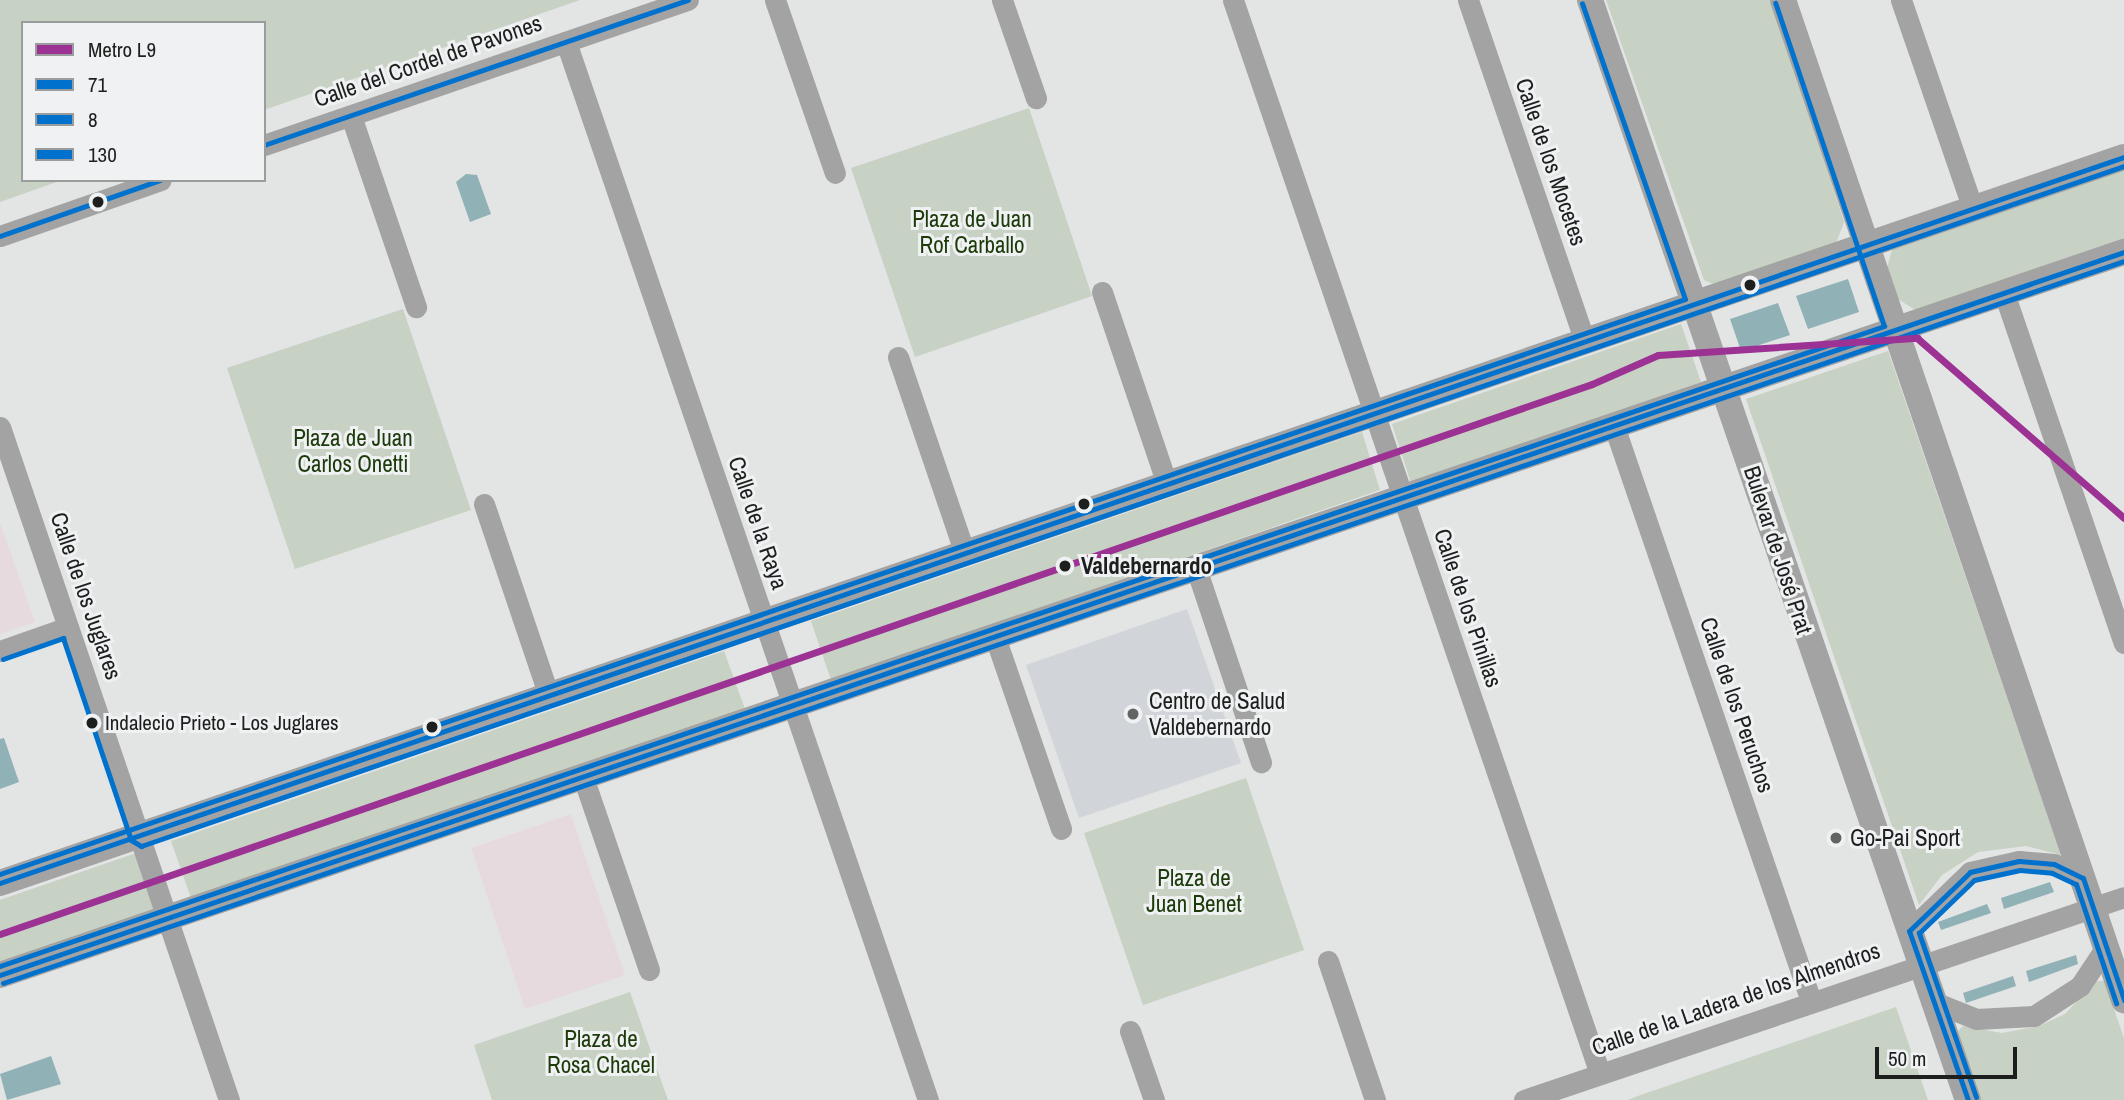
<!DOCTYPE html>
<meta charset="utf-8">
<style>
body{margin:0}
#map{position:relative;width:2124px;height:1100px;overflow:hidden;background:#e3e4e4;font-family:"Archivo Narrow",sans-serif}
div>[style]{position:absolute}
[style*='--x']{left:calc(var(--x)*1px);top:calc(var(--y)*1px);width:calc(var(--w)*1px);rotate:calc(var(--a)*1deg)}
.built>*{inset:0;background:#d1d5d9}
.education>*{inset:0;background:#e7dadf}
.green>*{inset:0;background:#c7d1c4}
.water>*{inset:0;background:#90b2b7}
.minor>*{height:21px;margin:-10.5px;padding:0 10.5px;transform-origin:10.5px;border-radius:10.5px;background:#a4a3a3}
.tertiary>*{height:26px;margin:-13px;padding:0 13px;transform-origin:13px;border-radius:13px;background:#a4a3a3}
.bus-1>*{height:5px;margin:-2.5px;padding:0 2.5px;transform-origin:2.5px;border-radius:2.5px;background:#0072ce}
.bus-2>*{height:5px;margin:-2.5px;padding:0 2.5px;transform-origin:2.5px;border-radius:2.5px;background:#0072ce}
.bus-3>*{height:5px;margin:-2.5px;padding:0 2.5px;transform-origin:2.5px;border-radius:2.5px;background:#0072ce}
.metro-1>*{height:7px;margin:-3.5px;padding:0 3.5px;transform-origin:3.5px;border-radius:3.5px;background:#9c3293}
.dots>*{width:19px;height:19px;translate:-50% -50%;box-sizing:border-box;border:4px solid #eff1f2;border-radius:50%}
span{translate:-50% -50%;white-space:nowrap;text-align:center;line-height:1.15;-webkit-text-stroke:6px #eff1f2;paint-order:stroke}
.bus-label{font-size:21px;color:#1d1e1e}
.left{translate:0 -50%;text-align:left}
.street-label{font-size:23px;color:#1d1e1e}
.park-label{font-size:23px;color:#1d3b0a}
.stop-label{font-size:23px;color:#1d1e1e;font-weight:700}
.poi-label{font-size:23px;color:#1d1e1e}
.legend{position:absolute;left:21px;top:21px;width:245px;height:161px;box-sizing:border-box;background:#eff1f2;border:2px solid #9b9d9d;margin:0;padding:9px 12px;list-style:none;font-size:21px;color:#1d1e1e}
.legend li{display:flex;align-items:center;gap:14px;height:35px}
.legend b{width:35px;border:2px solid #9b9d9d}
.scale{position:absolute;left:1875px;top:1047px;width:142px;height:32px;box-sizing:border-box;border:4px solid #1d1e1e;border-top:0;padding-left:9px;font-size:21px;line-height:24px;white-space:nowrap;color:#1d1e1e;-webkit-text-stroke:5px #eff1f2;paint-order:stroke}
</style>
<div id="map">
<div class="built">
<i style="clip-path:polygon(1187px 609px,1241px 763px,1079px 818px,1026px 665px)"></i>
</div>
<div class="education">
<i style="clip-path:polygon(0 523px,35px 622px,0 634px)"></i>
<i style="clip-path:polygon(571px 814px,625px 975px,525px 1009px,471px 848px)"></i>
</div>
<div class="green">
<i style="clip-path:polygon(0 0,580px 0,264px 110px,264px 23px,23px 23px,23px 180px,62px 180px,0 202px)"></i>
<i style="clip-path:polygon(1606px 0,1772px 0,1844px 222px,1835px 246px,1713px 284px,1704px 280px)"></i>
<i style="clip-path:polygon(1029px 108px,1092px 296px,915px 357px,851px 168px)"></i>
<i style="clip-path:polygon(2124px 170px,2124px 240px,1915px 310px,1898px 299px,1887px 268px,1892px 250px)"></i>
<i style="clip-path:polygon(403px 309px,471px 510px,295px 569px,227px 368px)"></i>
<i style="clip-path:polygon(1681px 324px,1701px 382px,1411px 483px,1392px 424px)"></i>
<i style="clip-path:polygon(1888px 351px,2061px 855px,2026px 846px,1978px 852px,1942px 875px,1919px 905px,1746px 399px)"></i>
<i style="clip-path:polygon(1362px 432px,1380px 490px,831px 680px,811px 621px)"></i>
<i style="clip-path:polygon(724px 651px,745px 709px,191px 898px,171px 841px)"></i>
<i style="clip-path:polygon(1246px 778px,1304px 950px,1143px 1005px,1084px 833px)"></i>
<i style="clip-path:polygon(136px 853px,154px 910px,0 963px,0 900px)"></i>
<i style="clip-path:polygon(2096px 981px,2104px 981px,2124px 1038px,2124px 1100px,1980px 1100px,1957px 1032px,1963px 1026px,2002px 1033px,2039px 1026px,2065px 1014px)"></i>
<i style="clip-path:polygon(630px 992px,668px 1100px,492px 1100px,474px 1045px)"></i>
<i style="clip-path:polygon(1896px 1007px,1928px 1100px,1628px 1100px,1638px 1096px)"></i>
</div>
<div class="water">
<i style="clip-path:polygon(466px 174px,477px 175px,491px 214px,470px 222px,456px 182px)"></i>
<i style="clip-path:polygon(1848px 279px,1859px 312px,1808px 329px,1796px 296px)"></i>
<i style="clip-path:polygon(1778px 303px,1790px 335px,1741px 351px,1730px 319px)"></i>
<i style="clip-path:polygon(4px 738px,19px 782px,0 789px,0 739px)"></i>
<i style="clip-path:polygon(2050px 882px,2054px 892px,2004px 909px,2001px 898px)"></i>
<i style="clip-path:polygon(1987px 904px,1991px 913px,1941px 930px,1938px 922px)"></i>
<i style="clip-path:polygon(2076px 955px,2078px 964px,2029px 982px,2026px 971px)"></i>
<i style="clip-path:polygon(2013px 976px,2016px 986px,1966px 1003px,1963px 993px)"></i>
<i style="clip-path:polygon(51px 1056px,61px 1084px,7px 1100px,0 1074px)"></i>
</div>
<div class="minor">
<i style="--x:775;--y:0;--w:183;--a:70.9"></i>
<i style="--x:1002;--y:0;--w:104;--a:70.9"></i>
<i style="--x:1233;--y:0;--w:1135;--a:71.13"></i>
<i style="--x:1468;--y:0;--w:361;--a:71.1"></i>
<i style="--x:1901;--y:0;--w:221;--a:71"></i>
<i style="--x:566;--y:42;--w:1118;--a:71.11"></i>
<i style="--x:351;--y:116;--w:202;--a:71.2"></i>
<i style="--x:264;--y:145;--w:448;--a:-18.9"></i>
<i style="--x:0;--y:236;--w:170;--a:-19.2"></i>
<i style="--x:1102;--y:292;--w:203;--a:71.3"></i>
<i style="--x:2004;--y:293;--w:370;--a:71.1"></i>
<i style="--x:898;--y:357;--w:208;--a:71.2"></i>
<i style="--x:1614;--y:426;--w:608;--a:71.09"></i>
<i style="--x:0;--y:427;--w:711;--a:71.21"></i>
<i style="--x:484;--y:504;--w:203;--a:71.3"></i>
<i style="--x:1196;--y:568;--w:205;--a:71.5"></i>
<i style="--x:995;--y:637;--w:203;--a:71"></i>
<i style="--x:0;--y:651;--w:72;--a:-19.4"></i>
<i style="--x:583;--y:777;--w:204;--a:71.1"></i>
<i style="--x:1909;--y:931;--w:85;--a:-44"></i>
<i style="--x:1970;--y:872;--w:50;--a:-12.7"></i>
<i style="--x:2019;--y:861;--w:35;--a:5"></i>
<i style="--x:2054;--y:864;--w:32;--a:26"></i>
<i style="--x:1328;--y:961;--w:147;--a:71.3"></i>
<i style="--x:1934;--y:1002;--w:45;--a:22"></i>
<i style="--x:1976;--y:1019;--w:58;--a:-3"></i>
<i style="--x:2034;--y:1016;--w:55;--a:-33.1"></i>
<i style="--x:2080;--y:986;--w:47;--a:-56.3"></i>
<i style="--x:1130;--y:1031;--w:73;--a:70.8"></i>
<i style="--x:1524;--y:1100;--w:633;--a:-18.69"></i>
</div>
<div class="tertiary">
<i style="--x:1590;--y:0;--w:1163;--a:71.04"></i>
<i style="--x:1783;--y:0;--w:1057;--a:71.17"></i>
<i style="--x:0;--y:883;--w:2245;--a:-18.87"></i>
<i style="--x:0;--y:975;--w:2244;--a:-18.8"></i>
</div>
<div class="bus-1">
<i style="--x:264;--y:145;--w:448;--a:-18.9"></i>
<i style="--x:0;--y:236;--w:170;--a:-19.3"></i>
<i style="--x:0;--y:883;--w:2245;--a:-18.87"></i>
<i style="--x:0;--y:975;--w:2244;--a:-18.8"></i>
<i style="--x:1968;--y:1100;--w:179;--a:-109.2"></i>
<i style="--x:1909;--y:931;--w:85;--a:-44"></i>
<i style="--x:1970;--y:872;--w:50;--a:-12.7"></i>
<i style="--x:2019;--y:861;--w:35;--a:5"></i>
<i style="--x:2054;--y:864;--w:32;--a:26"></i>
<i style="--x:2083;--y:878;--w:129;--a:71.4"></i>
</div>
<div class="bus-2">
<i style="--x:3;--y:659;--w:64;--a:-19.3"></i>
<i style="--x:63;--y:638;--w:213;--a:71.4"></i>
<i style="--x:131;--y:840;--w:12;--a:31"></i>
<i style="--x:141;--y:846;--w:2096;--a:-18.93"></i>
<i style="--x:3;--y:983;--w:2241;--a:-18.8"></i>
<i style="--x:1976;--y:1097;--w:174;--a:-109.2"></i>
<i style="--x:1919;--y:933;--w:76;--a:-43.9"></i>
<i style="--x:1974;--y:880;--w:47;--a:-12.3"></i>
<i style="--x:2020;--y:870;--w:32;--a:5"></i>
<i style="--x:2052;--y:873;--w:26;--a:25"></i>
<i style="--x:2076;--y:884;--w:126;--a:71.4"></i>
</div>
<div class="bus-3">
<i style="--x:0;--y:874;--w:1780;--a:-18.84"></i>
<i style="--x:1685;--y:299;--w:313;--a:-109.2"></i>
<i style="--x:0;--y:966;--w:1990;--a:-18.76"></i>
<i style="--x:1884;--y:326;--w:341;--a:-108.6"></i>
</div>
<div class="metro-1">
<i style="--x:0;--y:934;--w:1684;--a:-19.06"></i>
<i style="--x:1592;--y:384;--w:72;--a:-23.7"></i>
<i style="--x:1658;--y:355;--w:260;--a:-3.8"></i>
<i style="--x:1917;--y:338;--w:274;--a:41"></i>
</div>
<div class="dots">
<i style="left:98px;top:202px;background:#1d1e1e"></i>
<i style="left:1750px;top:285px;background:#1d1e1e"></i>
<i style="left:1084px;top:504px;background:#1d1e1e"></i>
<i style="left:1065px;top:566px;background:#1d1e1e"></i>
<i style="left:1133px;top:714px;background:#626363"></i>
<i style="left:92px;top:723px;background:#1d1e1e"></i>
<i style="left:432px;top:727px;background:#1d1e1e"></i>
<i style="left:1836px;top:838px;background:#626363"></i>
</div>
<div class="bus-label">
<span class="left" style="left:105px;top:723px">Indalecio Prieto - Los Juglares</span>
</div>
<div class="street-label">
<span style="left:428px;top:61px;rotate:-19deg">Calle del Cordel de Pavones</span>
<span style="left:1551px;top:162px;rotate:71deg">Calle de los Mocetes</span>
<span style="left:758px;top:523px;rotate:71deg">Calle de la Raya</span>
<span style="left:1778px;top:550px;rotate:72deg">Bulevar de José Prat</span>
<span style="left:86px;top:596px;rotate:71deg">Calle de los Juglares</span>
<span style="left:1468px;top:608px;rotate:71deg">Calle de los Pinillas</span>
<span style="left:1737px;top:705px;rotate:71deg">Calle de los Peruchos</span>
<span style="left:1736px;top:999px;rotate:-19deg">Calle de la Ladera de los Almendros</span>
</div>
<div class="park-label">
<span style="left:972px;top:232px">Plaza de Juan<br>Rof Carballo</span>
<span style="left:353px;top:451px">Plaza de Juan<br>Carlos Onetti</span>
<span style="left:1194px;top:891px">Plaza de<br>Juan Benet</span>
<span style="left:601px;top:1052px">Plaza de<br>Rosa Chacel</span>
</div>
<div class="stop-label">
<span class="left" style="left:1081px;top:566px">Valdebernardo</span>
</div>
<div class="poi-label">
<span class="left" style="left:1149px;top:714px">Centro de Salud<br>Valdebernardo</span>
<span class="left" style="left:1850px;top:838px">Go-Pai Sport</span>
</div>
<ul class="legend">
<li><b style="height:9px;background:#9c3293"></b>Metro L9</li>
<li><b style="height:9px;background:#0072ce"></b>71</li>
<li><b style="height:9px;background:#0072ce"></b>8</li>
<li><b style="height:9px;background:#0072ce"></b>130</li>
</ul>
<div class="scale">50 m</div>
</div>
